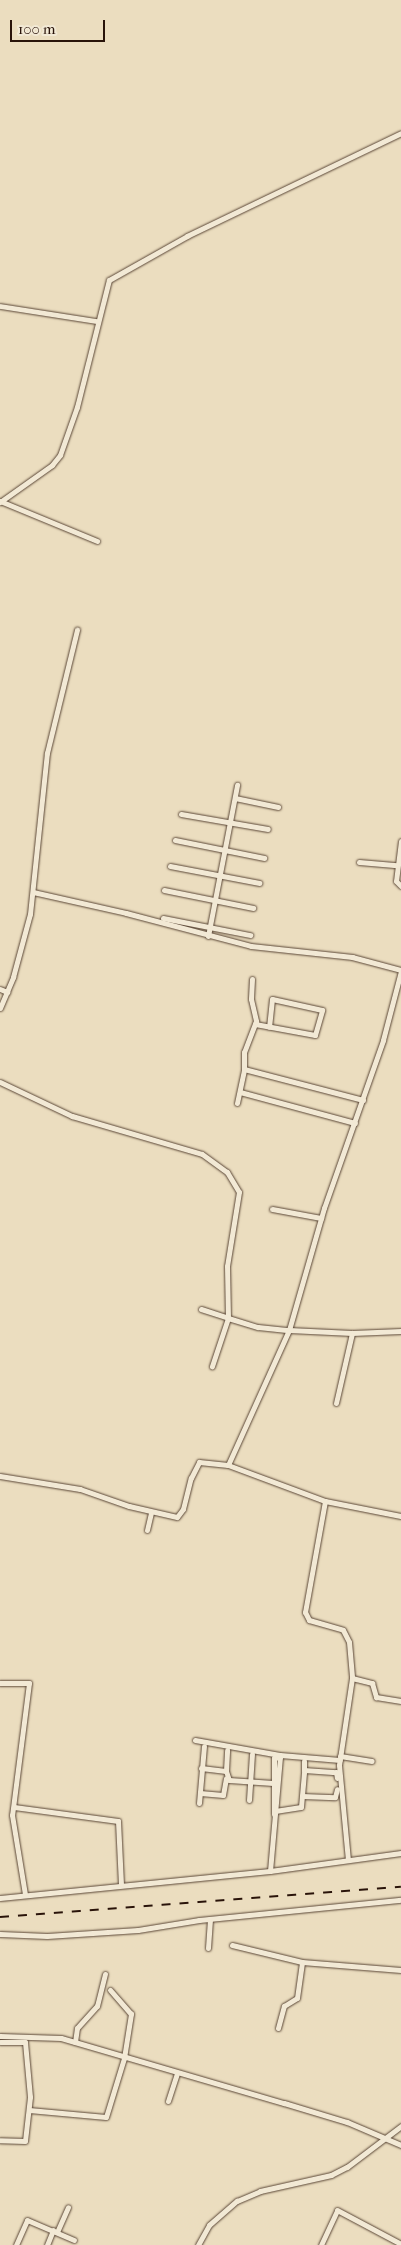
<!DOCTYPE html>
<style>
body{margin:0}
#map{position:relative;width:401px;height:2245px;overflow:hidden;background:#ebddbf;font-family:"IM FELL French Canon",serif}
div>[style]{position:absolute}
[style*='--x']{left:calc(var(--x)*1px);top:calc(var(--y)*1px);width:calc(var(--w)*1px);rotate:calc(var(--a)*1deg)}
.roads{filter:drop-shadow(0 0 1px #5a4636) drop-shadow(0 0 1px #5a4636)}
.street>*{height:5px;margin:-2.5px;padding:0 2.5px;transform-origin:2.5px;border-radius:2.5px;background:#f2e9d5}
.rail>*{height:2px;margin-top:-1px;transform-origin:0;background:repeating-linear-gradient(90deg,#291309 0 9px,transparent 0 18px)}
span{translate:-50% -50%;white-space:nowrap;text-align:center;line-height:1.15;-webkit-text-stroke:4.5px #f2e9d5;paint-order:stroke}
.scale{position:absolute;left:10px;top:20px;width:95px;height:22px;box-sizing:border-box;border:2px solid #291309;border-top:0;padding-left:6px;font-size:15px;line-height:18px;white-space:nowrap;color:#291309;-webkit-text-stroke:4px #f2e9d5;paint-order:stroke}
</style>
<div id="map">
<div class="roads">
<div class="street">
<i style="--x:0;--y:306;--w:97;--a:8.9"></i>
<i style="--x:0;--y:501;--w:105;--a:22.4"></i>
<i style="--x:0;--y:502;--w:64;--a:-35.4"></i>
<i style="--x:52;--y:465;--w:13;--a:-51"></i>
<i style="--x:60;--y:455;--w:51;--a:-70.5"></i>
<i style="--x:77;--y:407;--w:131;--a:-75.9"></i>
<i style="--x:109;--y:280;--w:90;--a:-29.4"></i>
<i style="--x:187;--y:236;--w:237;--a:-25.7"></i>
<i style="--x:235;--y:798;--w:44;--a:11.8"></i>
<i style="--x:181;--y:814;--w:88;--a:9.8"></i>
<i style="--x:175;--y:840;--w:91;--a:11.4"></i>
<i style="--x:401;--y:841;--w:40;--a:97.1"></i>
<i style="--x:396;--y:881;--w:7;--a:45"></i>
<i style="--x:359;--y:862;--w:38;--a:5"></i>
<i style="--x:170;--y:866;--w:91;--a:10.8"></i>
<i style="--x:164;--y:890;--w:91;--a:11.4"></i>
<i style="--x:33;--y:892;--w:95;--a:12.7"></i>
<i style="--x:126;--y:913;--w:129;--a:14.8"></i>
<i style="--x:251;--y:946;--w:102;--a:6.2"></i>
<i style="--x:352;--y:957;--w:51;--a:14.9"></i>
<i style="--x:163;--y:918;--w:89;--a:11.1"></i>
<i style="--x:208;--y:936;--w:154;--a:-79.1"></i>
<i style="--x:252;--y:979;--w:20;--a:93"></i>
<i style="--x:251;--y:999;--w:23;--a:77"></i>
<i style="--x:256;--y:1021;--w:33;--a:111"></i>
<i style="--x:244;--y:1052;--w:17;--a:90"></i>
<i style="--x:244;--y:1069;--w:123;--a:14.6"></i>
<i style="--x:0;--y:989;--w:8;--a:23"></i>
<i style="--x:0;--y:1008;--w:34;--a:-67"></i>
<i style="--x:13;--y:977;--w:65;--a:-74.9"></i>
<i style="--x:30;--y:914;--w:162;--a:-84"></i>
<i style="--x:47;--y:753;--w:127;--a:-76.3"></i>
<i style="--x:255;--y:1024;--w:61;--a:10.4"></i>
<i style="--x:315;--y:1035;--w:26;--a:-74"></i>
<i style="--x:322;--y:1010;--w:51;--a:-167.6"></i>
<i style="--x:272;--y:999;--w:28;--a:96"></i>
<i style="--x:0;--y:1082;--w:80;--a:25.3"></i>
<i style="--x:72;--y:1116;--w:135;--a:16.3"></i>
<i style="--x:202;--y:1154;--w:31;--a:36"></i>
<i style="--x:227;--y:1172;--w:23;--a:59"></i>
<i style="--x:239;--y:1192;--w:75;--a:99.2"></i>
<i style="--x:227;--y:1266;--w:52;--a:88.9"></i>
<i style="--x:228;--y:1318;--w:31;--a:17"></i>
<i style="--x:258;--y:1327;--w:31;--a:6"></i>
<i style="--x:289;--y:1330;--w:127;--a:-74"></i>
<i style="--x:324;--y:1208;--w:178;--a:-70.6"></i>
<i style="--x:383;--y:1040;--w:71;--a:-75.4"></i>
<i style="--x:240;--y:1092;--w:119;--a:15.1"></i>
<i style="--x:237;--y:1103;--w:35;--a:-78"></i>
<i style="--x:272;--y:1209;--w:50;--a:10.4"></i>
<i style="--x:201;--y:1309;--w:28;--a:18"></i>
<i style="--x:228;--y:1318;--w:51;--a:108.4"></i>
<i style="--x:336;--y:1403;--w:72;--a:-77.1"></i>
<i style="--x:228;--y:1465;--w:103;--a:20.4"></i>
<i style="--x:325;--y:1501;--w:77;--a:11.2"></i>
<i style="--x:0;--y:1476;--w:81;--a:9.2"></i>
<i style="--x:80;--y:1489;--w:52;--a:19.1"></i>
<i style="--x:129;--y:1506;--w:49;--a:12.9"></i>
<i style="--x:177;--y:1517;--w:10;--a:-53"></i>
<i style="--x:183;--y:1509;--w:32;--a:-76"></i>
<i style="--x:191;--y:1478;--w:18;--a:-63"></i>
<i style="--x:199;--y:1462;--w:29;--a:6"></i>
<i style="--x:228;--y:1465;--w:148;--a:-65.7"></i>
<i style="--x:289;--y:1330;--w:63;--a:2.7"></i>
<i style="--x:352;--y:1333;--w:49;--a:-2.3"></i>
<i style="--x:325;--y:1501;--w:113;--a:100.2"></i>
<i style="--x:305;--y:1612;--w:9;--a:63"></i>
<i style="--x:309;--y:1620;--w:35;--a:16"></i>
<i style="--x:343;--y:1630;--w:13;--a:63"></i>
<i style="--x:349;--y:1642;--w:36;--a:85"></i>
<i style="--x:352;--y:1678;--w:88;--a:98.5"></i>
<i style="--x:339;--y:1765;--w:95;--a:84.6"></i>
<i style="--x:147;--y:1530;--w:18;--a:-77"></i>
<i style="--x:352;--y:1678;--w:21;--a:14"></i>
<i style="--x:372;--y:1683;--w:15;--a:74"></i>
<i style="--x:376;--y:1697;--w:25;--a:9"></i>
<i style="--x:0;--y:1683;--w:29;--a:0"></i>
<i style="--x:29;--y:1683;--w:133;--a:97.3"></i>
<i style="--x:12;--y:1815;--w:80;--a:80.7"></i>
<i style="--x:195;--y:1740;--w:86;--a:10"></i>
<i style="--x:280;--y:1755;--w:60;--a:4.8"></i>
<i style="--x:340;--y:1756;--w:32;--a:9"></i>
<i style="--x:201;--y:1768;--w:25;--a:7"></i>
<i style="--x:226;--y:1771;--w:9;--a:72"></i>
<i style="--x:229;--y:1780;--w:44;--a:3.9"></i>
<i style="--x:304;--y:1770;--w:9;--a:-90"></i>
<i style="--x:226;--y:1771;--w:21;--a:-87"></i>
<i style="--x:200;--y:1793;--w:23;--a:5"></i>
<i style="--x:223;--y:1795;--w:17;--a:-80"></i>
<i style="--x:302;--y:1796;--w:33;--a:2"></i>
<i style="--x:335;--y:1797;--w:8;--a:-76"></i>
<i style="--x:249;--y:1800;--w:46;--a:-86.3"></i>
<i style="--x:199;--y:1803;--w:57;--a:-85"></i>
<i style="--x:14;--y:1807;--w:105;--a:7.7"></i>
<i style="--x:118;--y:1821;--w:64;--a:87.3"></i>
<i style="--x:275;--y:1811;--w:26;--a:-9"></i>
<i style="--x:301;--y:1807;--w:37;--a:-85"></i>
<i style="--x:304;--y:1770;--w:32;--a:4"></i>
<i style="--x:336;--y:1772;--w:6;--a:81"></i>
<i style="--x:270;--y:1871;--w:114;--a:-85"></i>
<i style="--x:280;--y:1757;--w:6;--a:171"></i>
<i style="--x:274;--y:1758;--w:56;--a:90"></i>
<i style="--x:0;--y:1898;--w:271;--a:-5.7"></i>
<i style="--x:270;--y:1871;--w:132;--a:-7.8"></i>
<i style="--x:0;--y:1934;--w:47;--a:2.4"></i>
<i style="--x:47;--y:1936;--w:91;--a:-3.8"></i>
<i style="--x:138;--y:1930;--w:62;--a:-9.3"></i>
<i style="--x:199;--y:1920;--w:203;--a:-5.7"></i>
<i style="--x:232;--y:1945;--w:72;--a:13.7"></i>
<i style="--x:302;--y:1962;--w:99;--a:4.6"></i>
<i style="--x:208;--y:1948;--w:29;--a:-86"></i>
<i style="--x:278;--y:2028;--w:23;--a:-75"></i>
<i style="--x:284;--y:2006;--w:15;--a:-32"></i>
<i style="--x:297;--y:1998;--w:36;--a:-82"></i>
<i style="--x:0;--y:2036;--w:61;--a:1.9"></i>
<i style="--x:61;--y:2038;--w:232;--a:16.3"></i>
<i style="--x:284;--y:2103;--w:66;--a:16.8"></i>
<i style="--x:347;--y:2122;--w:59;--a:23.1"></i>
<i style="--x:0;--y:2042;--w:25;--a:0"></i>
<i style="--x:25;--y:2042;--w:55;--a:84.8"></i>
<i style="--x:30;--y:2097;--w:44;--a:96.5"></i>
<i style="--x:25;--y:2141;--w:25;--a:-178"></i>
<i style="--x:75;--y:2042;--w:14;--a:-82"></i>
<i style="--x:77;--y:2028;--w:30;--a:-48"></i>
<i style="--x:97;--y:2006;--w:33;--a:-76"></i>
<i style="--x:168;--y:2101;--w:28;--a:-72"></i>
<i style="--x:29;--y:2110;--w:77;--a:5.2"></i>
<i style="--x:106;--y:2117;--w:62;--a:-73"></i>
<i style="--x:124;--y:2058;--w:45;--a:-81"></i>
<i style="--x:131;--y:2014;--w:32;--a:-131"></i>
<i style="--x:57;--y:2232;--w:27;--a:-66"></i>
<i style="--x:16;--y:2245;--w:27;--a:-66"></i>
<i style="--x:27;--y:2220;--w:51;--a:23.1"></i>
<i style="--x:47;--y:2245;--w:16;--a:-68"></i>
<i style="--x:198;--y:2245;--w:23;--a:-61"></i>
<i style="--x:209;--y:2225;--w:37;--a:-41"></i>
<i style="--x:237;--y:2201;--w:25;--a:-23"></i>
<i style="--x:260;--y:2191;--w:73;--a:-12.7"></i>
<i style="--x:331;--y:2175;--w:18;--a:-27"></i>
<i style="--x:347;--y:2167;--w:68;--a:-37.2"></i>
<i style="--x:321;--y:2245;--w:38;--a:-65"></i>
<i style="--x:337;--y:2210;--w:72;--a:28"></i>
</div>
</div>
<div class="rail">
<i style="--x:0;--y:1917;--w:402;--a:-4.3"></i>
</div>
<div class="scale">100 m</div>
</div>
